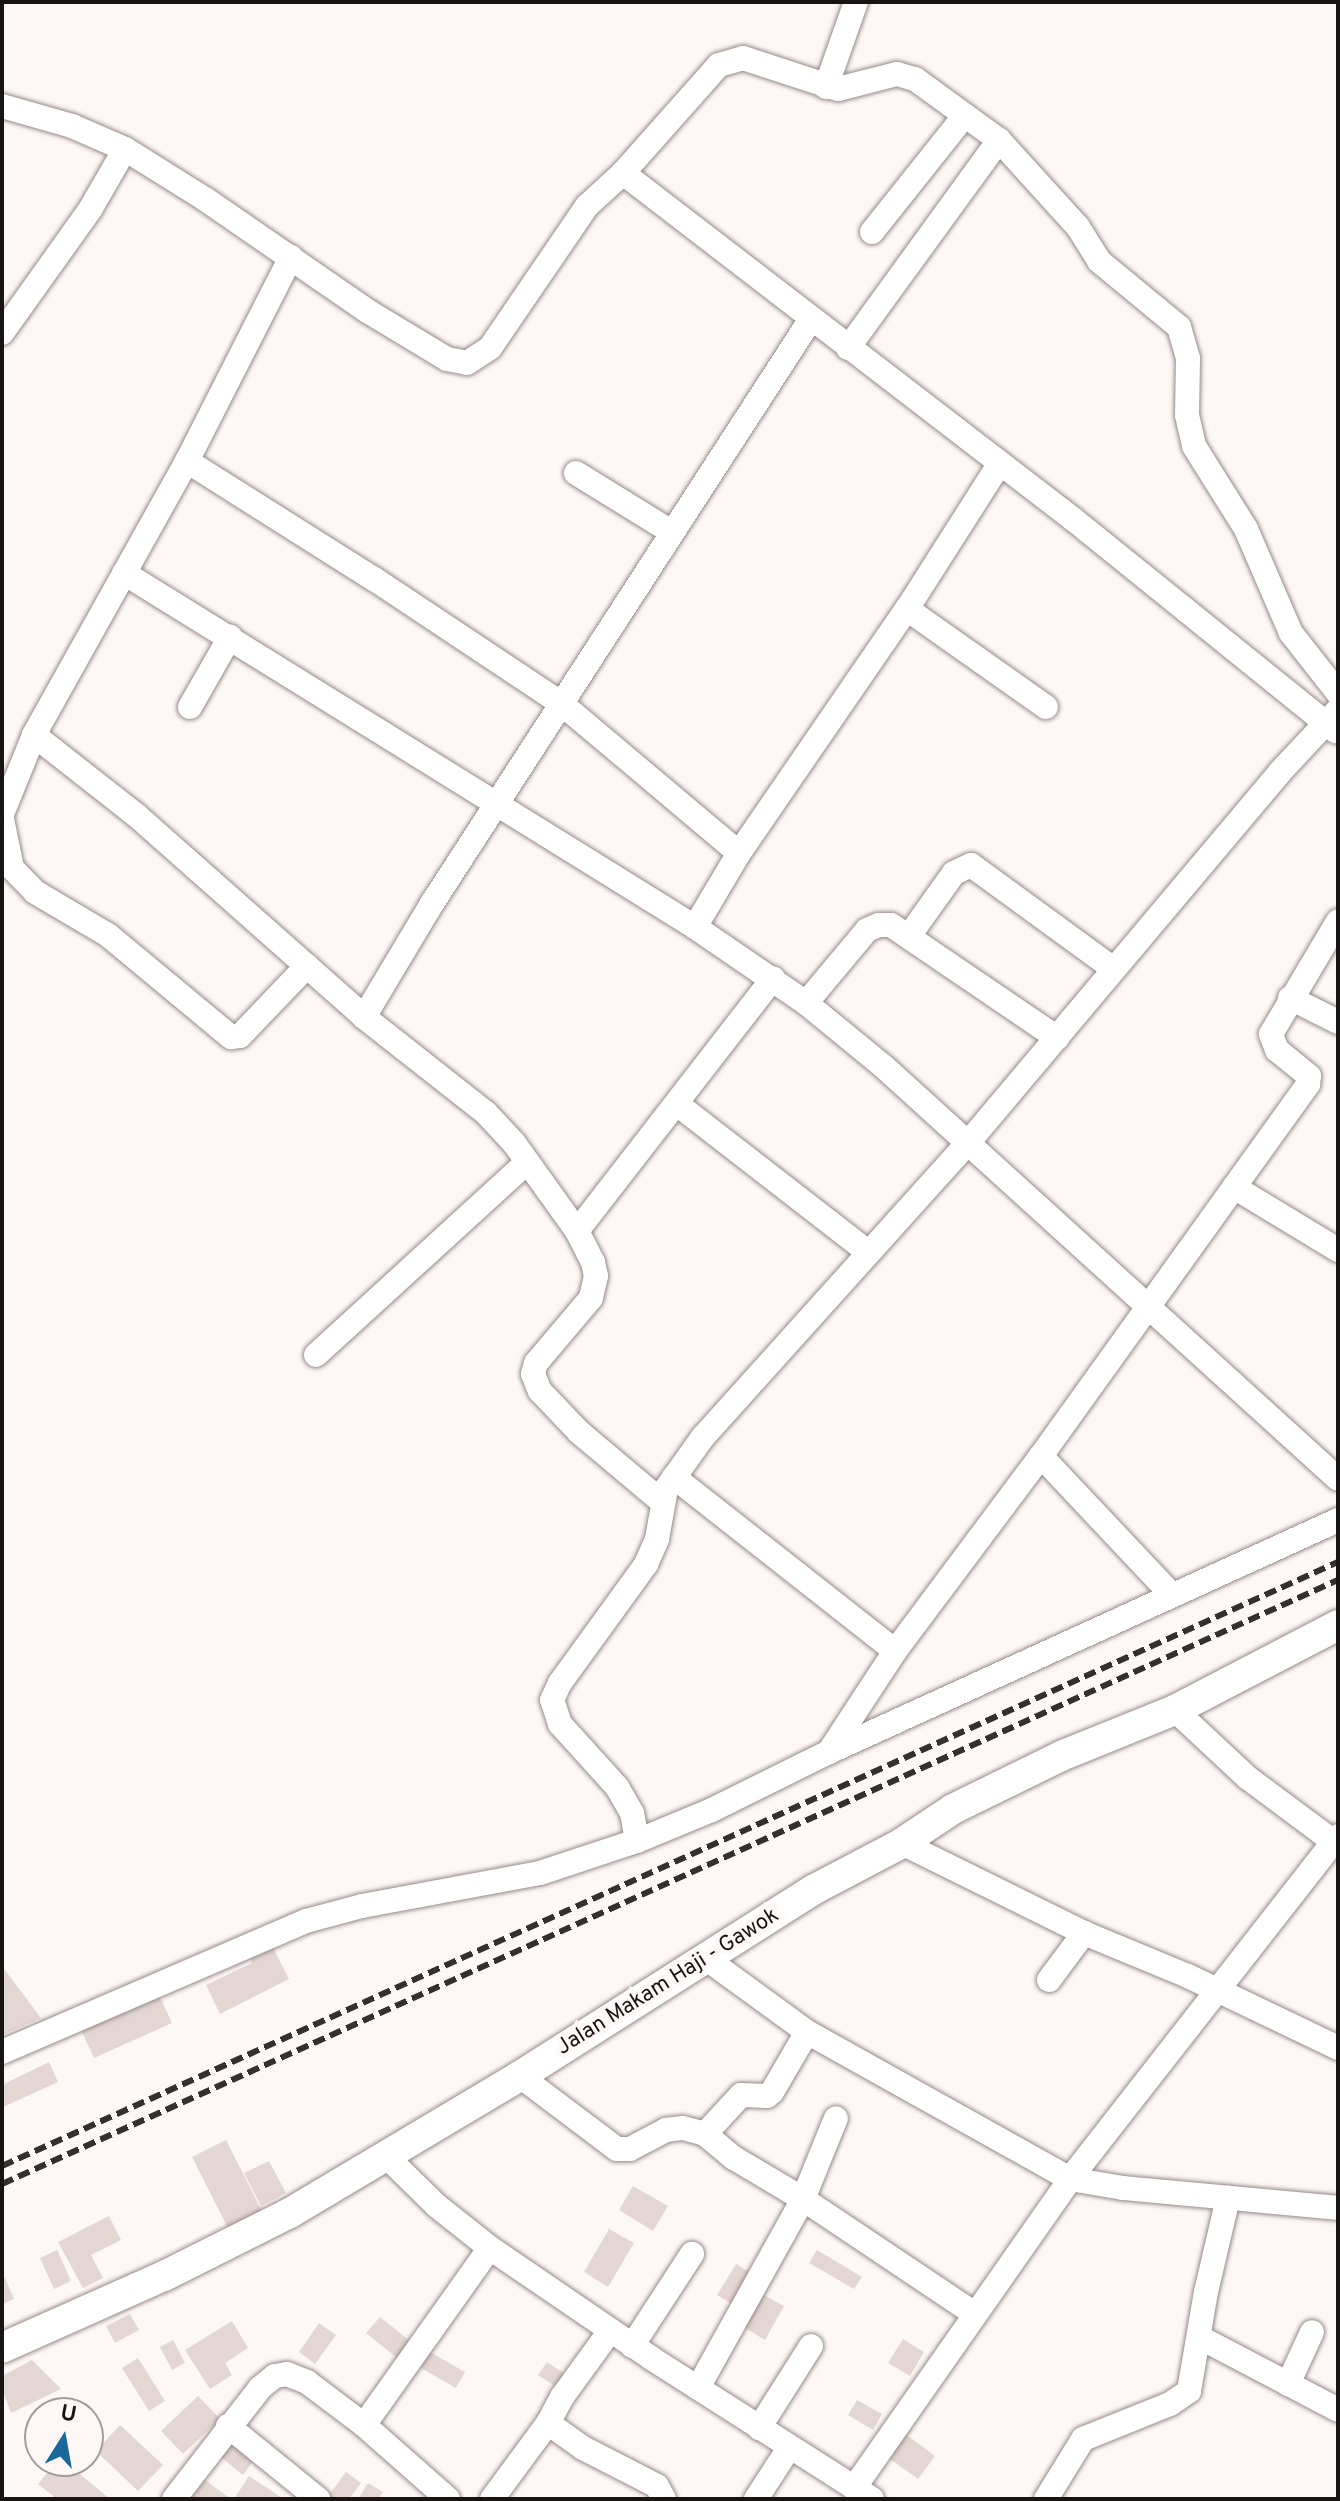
<!DOCTYPE html>
<style>
body{margin:0}
#map{position:relative;width:1340px;height:2501px;overflow:hidden;background:#fdf7f6;font-family:Overpass,sans-serif}
div>[style]{position:absolute}
[style*='--x']{left:calc(var(--x)*1px);top:calc(var(--y)*1px);width:calc(var(--w)*1px);rotate:calc(var(--a)*1deg)}
.building>*{inset:0;background:#e4d6d3}
.roads{filter:drop-shadow(0 0 2px #978987) drop-shadow(0 0 2px #978987)}
.minor>*{height:24px;margin:-12px;padding:0 12px;transform-origin:12px;border-radius:12px;background:#fff}
.tertiary>*{height:30px;margin:-15px;padding:0 15px;transform-origin:15px;border-radius:15px;background:#fff}
.rail>*{height:6px;margin-top:-3px;transform-origin:0;background:repeating-linear-gradient(90deg,#353030 0 12px,transparent 0 18px)}
span{translate:-50% -50%;white-space:nowrap;text-align:center;line-height:1.15;-webkit-text-stroke:8px #fdf7f6;paint-order:stroke}
.street-label{font-size:22px;color:#191414}
.frame{position:absolute;inset:0;border:4px solid #191414;pointer-events:none}
.north{position:absolute;left:24px;top:2397px;width:80px;height:80px;box-sizing:border-box;background:#fdf7f6;border:2px solid #a29c9c;border-radius:50%;rotate:11deg;font-size:22px;font-weight:700;line-height:32px;text-align:center;color:#191414}
.north::after{content:'';display:block;margin:auto;width:28px;height:36px;background:#19689a;clip-path:polygon(50% 0,100% 100%,50% 72%,0 100%)}
</style>
<div id="map">
<div class="building">
<i style="clip-path:polygon(272px 1946px,289px 1979px,220px 2014px,206px 1985px,252px 1963px,250px 1958px)"></i>
<i style="clip-path:polygon(2px 1966px,41px 2018px,2px 2035px)"></i>
<i style="clip-path:polygon(159px 1995px,172px 2023px,94px 2058px,81px 2030px)"></i>
<i style="clip-path:polygon(49px 2062px,58px 2082px,3px 2107px,2px 2085px)"></i>
<i style="clip-path:polygon(226px 2140px,264px 2215px,230px 2232px,192px 2157px)"></i>
<i style="clip-path:polygon(269px 2161px,286px 2193px,261px 2206px,244px 2173px)"></i>
<i style="clip-path:polygon(633px 2186px,668px 2206px,653px 2231px,619px 2210px)"></i>
<i style="clip-path:polygon(109px 2216px,121px 2240px,91px 2255px,103px 2278px,83px 2288px,58px 2242px)"></i>
<i style="clip-path:polygon(609px 2229px,634px 2243px,608px 2287px,584px 2272px)"></i>
<i style="clip-path:polygon(57px 2250px,71px 2281px,54px 2289px,40px 2258px)"></i>
<i style="clip-path:polygon(817px 2250px,862px 2277px,854px 2289px,809px 2263px)"></i>
<i style="clip-path:polygon(736px 2264px,756px 2276px,737px 2307px,717px 2295px)"></i>
<i style="clip-path:polygon(2px 2271px,14px 2299px,2px 2304px)"></i>
<i style="clip-path:polygon(760px 2293px,784px 2306px,765px 2340px,742px 2326px)"></i>
<i style="clip-path:polygon(130px 2314px,139px 2330px,115px 2343px,106px 2326px)"></i>
<i style="clip-path:polygon(380px 2317px,410px 2341px,397px 2358px,366px 2333px)"></i>
<i style="clip-path:polygon(232px 2321px,248px 2348px,225px 2363px,232px 2375px,210px 2389px,185px 2350px)"></i>
<i style="clip-path:polygon(319px 2323px,336px 2335px,315px 2364px,299px 2352px)"></i>
<i style="clip-path:polygon(903px 2339px,924px 2352px,910px 2376px,888px 2363px)"></i>
<i style="clip-path:polygon(173px 2340px,185px 2363px,172px 2370px,160px 2347px)"></i>
<i style="clip-path:polygon(430px 2352px,465px 2372px,456px 2388px,421px 2368px)"></i>
<i style="clip-path:polygon(138px 2358px,165px 2401px,149px 2411px,122px 2368px)"></i>
<i style="clip-path:polygon(32px 2360px,61px 2389px,11px 2413px,2px 2389px,2px 2376px)"></i>
<i style="clip-path:polygon(547px 2362px,568px 2376px,560px 2389px,538px 2375px)"></i>
<i style="clip-path:polygon(198px 2396px,220px 2419px,183px 2454px,161px 2431px)"></i>
<i style="clip-path:polygon(857px 2400px,882px 2414px,873px 2430px,848px 2415px)"></i>
<i style="clip-path:polygon(120px 2425px,163px 2465px,138px 2491px,96px 2451px)"></i>
<i style="clip-path:polygon(904px 2433px,935px 2456px,918px 2479px,887px 2457px)"></i>
<i style="clip-path:polygon(229px 2440px,254px 2460px,243px 2475px,218px 2455px)"></i>
<i style="clip-path:polygon(57px 2461px,64px 2461px,110px 2499px,57px 2499px,38px 2484px)"></i>
<i style="clip-path:polygon(346px 2472px,361px 2483px,349px 2499px,326px 2499px)"></i>
<i style="clip-path:polygon(249px 2476px,284px 2499px,234px 2499px)"></i>
<i style="clip-path:polygon(205px 2480px,231px 2499px,191px 2499px)"></i>
<i style="clip-path:polygon(368px 2483px,383px 2492px,378px 2499px,358px 2499px)"></i>
</div>
<div class="roads">
<div class="minor">
<i style="--x:826;--y:87;--w:90;--a:-70.6"></i>
<i style="--x:2;--y:106;--w:73;--a:15.9"></i>
<i style="--x:72;--y:126;--w:58;--a:23.5"></i>
<i style="--x:125;--y:149;--w:94;--a:32"></i>
<i style="--x:205;--y:199;--w:199;--a:34.6"></i>
<i style="--x:369;--y:312;--w:91;--a:31.1"></i>
<i style="--x:447;--y:359;--w:20;--a:11"></i>
<i style="--x:467;--y:363;--w:27;--a:-33"></i>
<i style="--x:490;--y:348;--w:172;--a:-55.7"></i>
<i style="--x:587;--y:206;--w:49;--a:-42.5"></i>
<i style="--x:623;--y:173;--w:144;--a:-48.4"></i>
<i style="--x:719;--y:65;--w:25;--a:-16"></i>
<i style="--x:743;--y:58;--w:100;--a:18.1"></i>
<i style="--x:838;--y:89;--w:61;--a:-14.3"></i>
<i style="--x:897;--y:74;--w:19;--a:16"></i>
<i style="--x:915;--y:79;--w:104;--a:36"></i>
<i style="--x:999;--y:140;--w:118;--a:47.8"></i>
<i style="--x:1078;--y:227;--w:40;--a:58"></i>
<i style="--x:1099;--y:261;--w:104;--a:39.5"></i>
<i style="--x:1179;--y:327;--w:32;--a:74"></i>
<i style="--x:1188;--y:358;--w:57;--a:91"></i>
<i style="--x:1187;--y:415;--w:32;--a:77"></i>
<i style="--x:1194;--y:446;--w:98;--a:57.9"></i>
<i style="--x:1246;--y:529;--w:113;--a:66.6"></i>
<i style="--x:1291;--y:633;--w:76;--a:51.9"></i>
<i style="--x:623;--y:173;--w:568;--a:37.56"></i>
<i style="--x:1073;--y:519;--w:338;--a:38.9"></i>
<i style="--x:872;--y:232;--w:149;--a:-51.5"></i>
<i style="--x:291;--y:257;--w:229;--a:117"></i>
<i style="--x:187;--y:461;--w:314;--a:119.2"></i>
<i style="--x:34;--y:735;--w:130;--a:38.1"></i>
<i style="--x:136;--y:815;--w:305;--a:41.5"></i>
<i style="--x:364;--y:1017;--w:155;--a:38.2"></i>
<i style="--x:486;--y:1113;--w:41;--a:47"></i>
<i style="--x:514;--y:1143;--w:108;--a:54.4"></i>
<i style="--x:577;--y:1231;--w:35;--a:63"></i>
<i style="--x:593;--y:1262;--w:14;--a:78"></i>
<i style="--x:596;--y:1276;--w:23;--a:103"></i>
<i style="--x:591;--y:1298;--w:85;--a:130.2"></i>
<i style="--x:536;--y:1363;--w:11;--a:105"></i>
<i style="--x:533;--y:1374;--w:18;--a:68"></i>
<i style="--x:540;--y:1391;--w:57;--a:46.4"></i>
<i style="--x:579;--y:1432;--w:109;--a:40.1"></i>
<i style="--x:2;--y:333;--w:153;--a:-54.5"></i>
<i style="--x:91;--y:208;--w:68;--a:-60"></i>
<i style="--x:848;--y:348;--w:257;--a:-54"></i>
<i style="--x:187;--y:461;--w:221;--a:32.3"></i>
<i style="--x:374;--y:579;--w:226;--a:33.6"></i>
<i style="--x:562;--y:704;--w:231;--a:40.1"></i>
<i style="--x:576;--y:473;--w:110;--a:31.7"></i>
<i style="--x:124;--y:573;--w:672;--a:31.8"></i>
<i style="--x:695;--y:927;--w:135;--a:34.4"></i>
<i style="--x:806;--y:1003;--w:99;--a:39.3"></i>
<i style="--x:883;--y:1066;--w:614;--a:42.23"></i>
<i style="--x:907;--y:609;--w:170;--a:35.2"></i>
<i style="--x:190;--y:707;--w:81;--a:-60.3"></i>
<i style="--x:2;--y:814;--w:85;--a:-67.9"></i>
<i style="--x:2;--y:819;--w:50;--a:78.5"></i>
<i style="--x:12;--y:868;--w:33;--a:46"></i>
<i style="--x:35;--y:892;--w:85;--a:30.5"></i>
<i style="--x:108;--y:935;--w:160;--a:39.7"></i>
<i style="--x:231;--y:1037;--w:9;--a:-6"></i>
<i style="--x:240;--y:1036;--w:97;--a:-46.3"></i>
<i style="--x:695;--y:927;--w:86;--a:-59.3"></i>
<i style="--x:739;--y:853;--w:296;--a:-55.5"></i>
<i style="--x:907;--y:609;--w:173;--a:-57.5"></i>
<i style="--x:909;--y:936;--w:77;--a:-54.5"></i>
<i style="--x:954;--y:873;--w:19;--a:-25"></i>
<i style="--x:971;--y:865;--w:175;--a:36.1"></i>
<i style="--x:1290;--y:998;--w:54;--a:26.6"></i>
<i style="--x:806;--y:1003;--w:95;--a:-50.1"></i>
<i style="--x:867;--y:930;--w:13;--a:-23"></i>
<i style="--x:879;--y:925;--w:12;--a:0"></i>
<i style="--x:891;--y:925;--w:201;--a:34.2"></i>
<i style="--x:364;--y:1017;--w:131;--a:-59.1"></i>
<i style="--x:431;--y:905;--w:698;--a:-57.04"></i>
<i style="--x:677;--y:1104;--w:242;--a:37.8"></i>
<i style="--x:1234;--y:1187;--w:122;--a:31.2"></i>
<i style="--x:577;--y:1231;--w:320;--a:-52.2"></i>
<i style="--x:316;--y:1355;--w:286;--a:-42.4"></i>
<i style="--x:1041;--y:1456;--w:191;--a:46.7"></i>
<i style="--x:674;--y:1477;--w:281;--a:38.2"></i>
<i style="--x:1175;--y:1710;--w:100;--a:43"></i>
<i style="--x:1248;--y:1778;--w:112;--a:36.7"></i>
<i style="--x:829;--y:1752;--w:121;--a:-56.8"></i>
<i style="--x:895;--y:1651;--w:244;--a:-53.2"></i>
<i style="--x:1041;--y:1456;--w:458;--a:-54.3"></i>
<i style="--x:1308;--y:1084;--w:8;--a:-83"></i>
<i style="--x:1309;--y:1076;--w:41;--a:-140.9"></i>
<i style="--x:1277;--y:1050;--w:17;--a:-111"></i>
<i style="--x:1271;--y:1034;--w:131;--a:-59.3"></i>
<i style="--x:637;--y:1841;--w:28;--a:-100"></i>
<i style="--x:632;--y:1813;--w:30;--a:-120"></i>
<i style="--x:617;--y:1787;--w:85;--a:-132.1"></i>
<i style="--x:560;--y:1724;--w:25;--a:-108"></i>
<i style="--x:552;--y:1700;--w:19;--a:-65"></i>
<i style="--x:560;--y:1683;--w:147;--a:-54.1"></i>
<i style="--x:646;--y:1564;--w:27;--a:-66"></i>
<i style="--x:657;--y:1539;--w:51;--a:-79.8"></i>
<i style="--x:666;--y:1489;--w:64;--a:-54.6"></i>
<i style="--x:703;--y:1437;--w:394;--a:-48"></i>
<i style="--x:967;--y:1144;--w:486;--a:-49.9"></i>
<i style="--x:1280;--y:772;--w:85;--a:-46.9"></i>
<i style="--x:902;--y:1843;--w:203;--a:26.3"></i>
<i style="--x:1084;--y:1933;--w:113;--a:22.5"></i>
<i style="--x:1188;--y:1976;--w:166;--a:25.6"></i>
<i style="--x:707;--y:1959;--w:124;--a:36.1"></i>
<i style="--x:807;--y:2032;--w:301;--a:29.2"></i>
<i style="--x:1070;--y:2179;--w:54;--a:9.6"></i>
<i style="--x:1123;--y:2188;--w:216;--a:5.3"></i>
<i style="--x:1049;--y:1980;--w:59;--a:-53.3"></i>
<i style="--x:2;--y:2052;--w:331;--a:-23.3"></i>
<i style="--x:306;--y:1921;--w:58;--a:-15"></i>
<i style="--x:362;--y:1906;--w:181;--a:-10.5"></i>
<i style="--x:540;--y:1873;--w:102;--a:-18.3"></i>
<i style="--x:637;--y:1841;--w:81;--a:-22.5"></i>
<i style="--x:712;--y:1810;--w:131;--a:-26.4"></i>
<i style="--x:829;--y:1752;--w:559;--a:-24.5"></i>
<i style="--x:520;--y:2076;--w:121;--a:37"></i>
<i style="--x:617;--y:2149;--w:13;--a:0"></i>
<i style="--x:630;--y:2149;--w:41;--a:-27.8"></i>
<i style="--x:666;--y:2130;--w:17;--a:-7"></i>
<i style="--x:683;--y:2128;--w:23;--a:15"></i>
<i style="--x:705;--y:2134;--w:38;--a:40"></i>
<i style="--x:734;--y:2158;--w:80;--a:30.7"></i>
<i style="--x:803;--y:2199;--w:205;--a:33.8"></i>
<i style="--x:705;--y:2134;--w:53;--a:-47.3"></i>
<i style="--x:741;--y:2095;--w:26;--a:2"></i>
<i style="--x:767;--y:2096;--w:6;--a:-39"></i>
<i style="--x:772;--y:2092;--w:69;--a:-59.7"></i>
<i style="--x:387;--y:2157;--w:70;--a:44.4"></i>
<i style="--x:437;--y:2206;--w:68;--a:38.4"></i>
<i style="--x:610;--y:2331;--w:82;--a:126"></i>
<i style="--x:562;--y:2397;--w:30;--a:118"></i>
<i style="--x:548;--y:2423;--w:43;--a:35.5"></i>
<i style="--x:583;--y:2448;--w:83;--a:27.2"></i>
<i style="--x:657;--y:2486;--w:15;--a:62"></i>
<i style="--x:1199;--y:2337;--w:157;--a:27.7"></i>
<i style="--x:632;--y:2346;--w:110;--a:-56.9"></i>
<i style="--x:1288;--y:2384;--w:57;--a:-65.2"></i>
<i style="--x:699;--y:2386;--w:214;--a:-60.9"></i>
<i style="--x:803;--y:2199;--w:87;--a:-67.8"></i>
<i style="--x:364;--y:2425;--w:217;--a:-54.6"></i>
<i style="--x:490;--y:2248;--w:195;--a:34.3"></i>
<i style="--x:651;--y:2358;--w:262;--a:32.5"></i>
<i style="--x:228;--y:2426;--w:116;--a:39"></i>
<i style="--x:759;--y:2428;--w:97;--a:-57.6"></i>
<i style="--x:854;--y:2488;--w:377;--a:-55"></i>
<i style="--x:1070;--y:2179;--w:435;--a:-52"></i>
<i style="--x:174;--y:2499;--w:140;--a:-52.2"></i>
<i style="--x:260;--y:2388;--w:19;--a:-39"></i>
<i style="--x:275;--y:2376;--w:12;--a:-9"></i>
<i style="--x:287;--y:2374;--w:22;--a:22"></i>
<i style="--x:307;--y:2382;--w:71;--a:37"></i>
<i style="--x:364;--y:2425;--w:112;--a:41.4"></i>
<i style="--x:492;--y:2499;--w:94;--a:-53.6"></i>
<i style="--x:756;--y:2499;--w:61;--a:-57.1"></i>
<i style="--x:1046;--y:2499;--w:70;--a:-58.3"></i>
<i style="--x:1083;--y:2439;--w:94;--a:-21.9"></i>
<i style="--x:1170;--y:2404;--w:23;--a:-34"></i>
<i style="--x:1189;--y:2391;--w:100;--a:-80.3"></i>
<i style="--x:1206;--y:2292;--w:97;--a:-76.8"></i>
</div>
<div class="tertiary">
<i style="--x:2;--y:2348;--w:177;--a:-24"></i>
<i style="--x:164;--y:2276;--w:141;--a:-26.6"></i>
<i style="--x:290;--y:2213;--w:268;--a:-30.8"></i>
<i style="--x:520;--y:2076;--w:347;--a:-32.4"></i>
<i style="--x:813;--y:1890;--w:101;--a:-27.8"></i>
<i style="--x:902;--y:1843;--w:61;--a:-33.7"></i>
<i style="--x:953;--y:1809;--w:120;--a:-26.1"></i>
<i style="--x:1061;--y:1756;--w:123;--a:-22"></i>
<i style="--x:1175;--y:1710;--w:184;--a:-27.5"></i>
</div>
</div>
<div class="rail">
<i style="--x:2;--y:2166;--w:1466;--a:-24.33"></i>
<i style="--x:2;--y:2184;--w:1466;--a:-24.33"></i>
</div>
<div class="street-label">
<span style="left:668px;top:1982px;rotate:-32deg">Jalan Makam Haji - Gawok</span>
</div>
<div class="frame"></div>
<div class="north">U</div>
</div>
